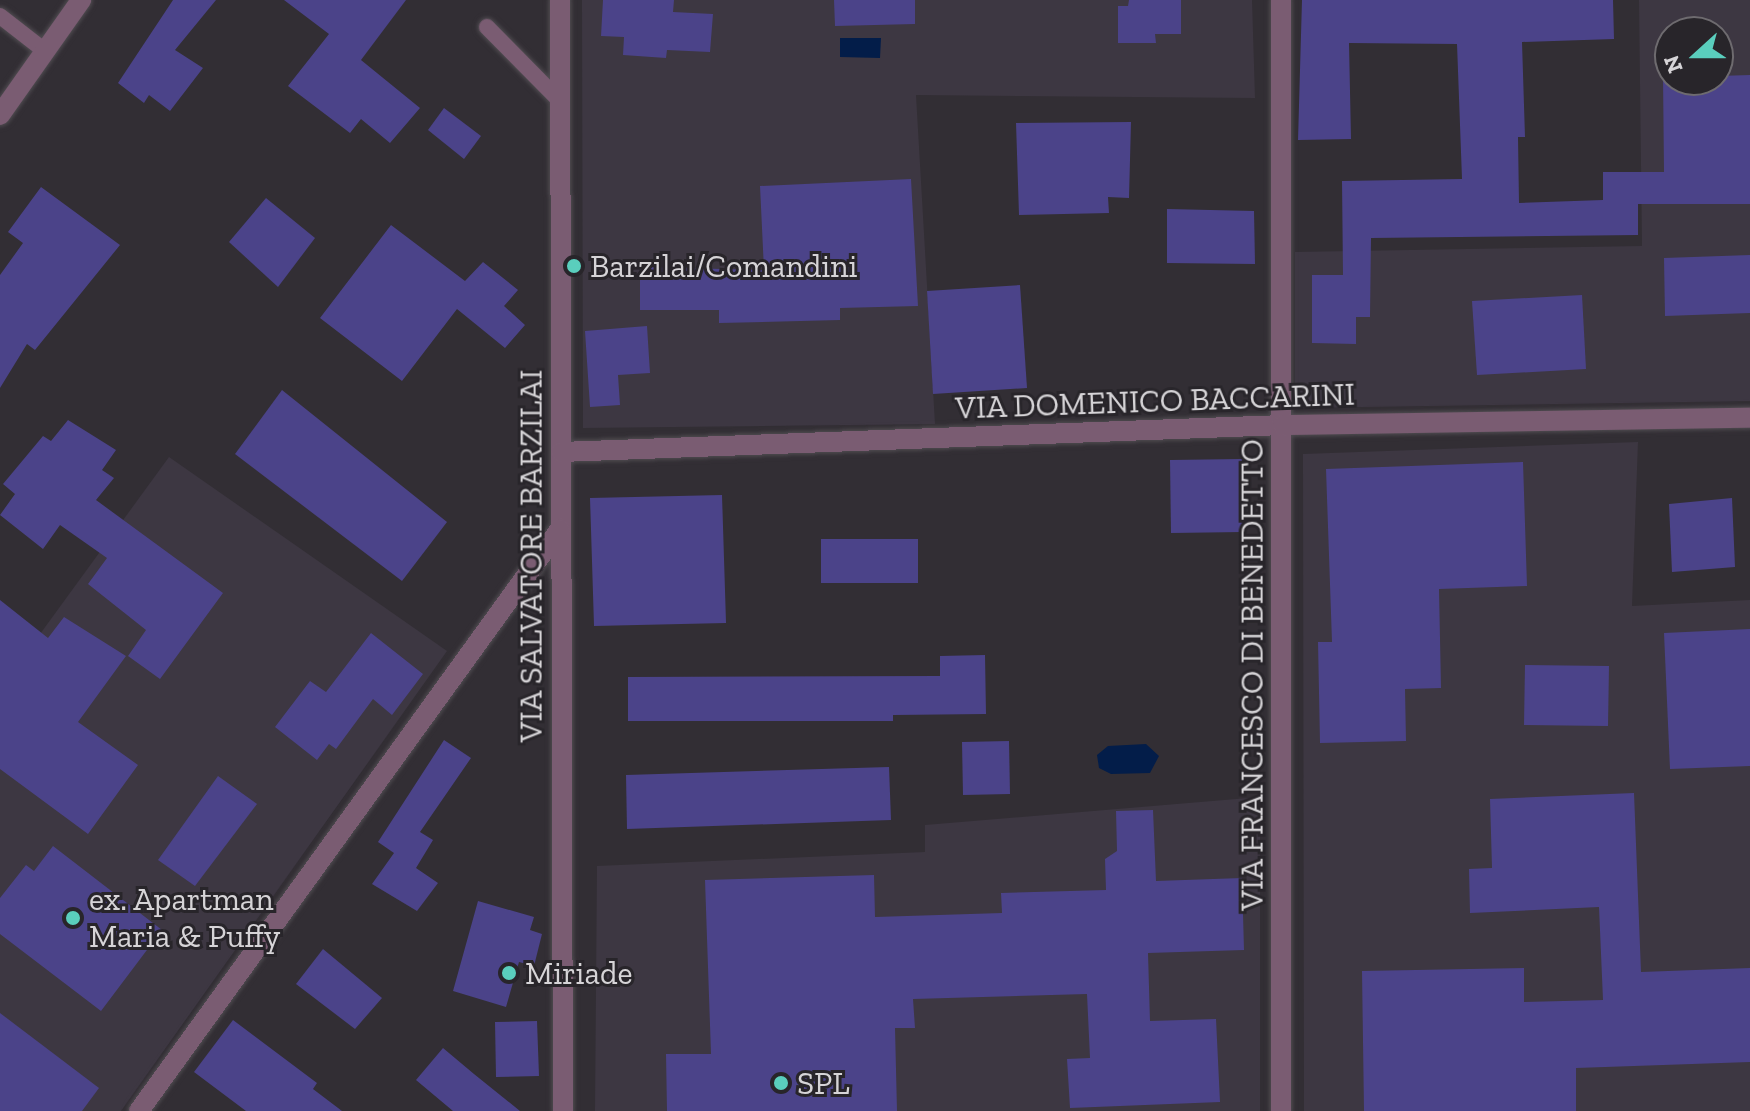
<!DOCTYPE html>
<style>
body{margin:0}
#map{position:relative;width:1750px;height:1111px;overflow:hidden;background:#322e34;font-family:"Zilla Slab",serif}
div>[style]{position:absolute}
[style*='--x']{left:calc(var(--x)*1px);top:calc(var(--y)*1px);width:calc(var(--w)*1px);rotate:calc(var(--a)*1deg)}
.built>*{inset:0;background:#3d3742}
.water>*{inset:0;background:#031d49}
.building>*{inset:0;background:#4b4389}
.roads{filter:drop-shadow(0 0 2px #504c51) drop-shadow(0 0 2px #504c51)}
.service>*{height:16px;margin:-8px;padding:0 8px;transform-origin:8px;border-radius:8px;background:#7a5c72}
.minor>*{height:20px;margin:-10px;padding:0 10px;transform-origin:10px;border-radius:10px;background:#7a5c72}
.dots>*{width:22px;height:22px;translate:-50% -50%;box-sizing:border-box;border:4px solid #28252a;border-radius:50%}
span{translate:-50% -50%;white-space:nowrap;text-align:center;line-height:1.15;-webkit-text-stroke:6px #28252a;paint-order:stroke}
.poi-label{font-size:32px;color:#d6d4d7}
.left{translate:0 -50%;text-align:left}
.street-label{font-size:32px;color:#d6d4d7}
.north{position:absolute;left:1654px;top:16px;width:80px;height:80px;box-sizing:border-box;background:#28252a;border:2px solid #6e6b6f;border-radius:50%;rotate:249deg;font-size:22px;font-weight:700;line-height:32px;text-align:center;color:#d6d4d7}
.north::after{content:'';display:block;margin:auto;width:28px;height:36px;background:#5acebd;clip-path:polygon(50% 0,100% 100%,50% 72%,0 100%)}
</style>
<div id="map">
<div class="built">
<i style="clip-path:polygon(582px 0,1252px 0,1255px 98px,916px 95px,935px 424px,583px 428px)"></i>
<i style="clip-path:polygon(evenodd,1639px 0,1750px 0,1750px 401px,1295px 408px,1295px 252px,1642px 246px,1639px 0,1670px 32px,1718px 32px,1718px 80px,1670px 80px,1670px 32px)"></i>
<i style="clip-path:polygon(1638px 442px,1632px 606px,1750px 600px,1750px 1111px,1304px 1111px,1303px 454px)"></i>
<i style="clip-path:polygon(169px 457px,447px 651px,121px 1111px,0 1111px,0 689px)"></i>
<i style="clip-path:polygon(1260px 797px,1260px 1111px,595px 1111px,597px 866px,925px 852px,925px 825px)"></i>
</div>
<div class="water">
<i style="clip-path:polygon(840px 38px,881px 38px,880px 58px,840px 57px)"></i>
<i style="clip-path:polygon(1146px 744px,1159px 756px,1150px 773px,1111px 774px,1099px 768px,1097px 755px,1108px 746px)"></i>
</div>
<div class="building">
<i style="clip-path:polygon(173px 0,216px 0,175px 50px,203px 68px,170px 111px,149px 95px,144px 103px,118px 83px)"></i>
<i style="clip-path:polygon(284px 0,406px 0,361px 60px,420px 108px,390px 143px,361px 119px,350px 133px,288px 86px,329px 34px)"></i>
<i style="clip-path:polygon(603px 0,674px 0,673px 12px,713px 14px,710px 52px,667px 50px,666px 58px,623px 55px,624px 37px,601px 36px)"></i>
<i style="clip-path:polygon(834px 0,915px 0,915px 24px,835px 26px)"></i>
<i style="clip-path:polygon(1129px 0,1181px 0,1181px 34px,1155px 34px,1156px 43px,1118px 43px,1118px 6px,1128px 6px)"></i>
<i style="clip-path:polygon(1302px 0,1613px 0,1614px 39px,1522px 42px,1525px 137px,1518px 137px,1519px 203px,1603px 200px,1603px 172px,1664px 172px,1663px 76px,1718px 80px,1718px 76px,1750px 75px,1750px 204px,1638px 204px,1638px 235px,1371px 238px,1370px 317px,1356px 317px,1356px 344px,1312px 343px,1312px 275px,1343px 275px,1342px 181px,1462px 179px,1457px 44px,1349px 43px,1351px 139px,1298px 140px)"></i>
<i style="clip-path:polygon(444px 108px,481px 136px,464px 159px,428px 130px)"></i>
<i style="clip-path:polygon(1131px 122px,1129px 198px,1108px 197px,1109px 213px,1019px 215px,1016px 123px)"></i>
<i style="clip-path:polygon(911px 179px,918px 306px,840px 308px,840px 320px,719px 323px,719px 310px,640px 310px,640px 267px,764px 270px,760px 186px)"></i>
<i style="clip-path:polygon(41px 187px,120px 245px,35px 350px,27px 344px,0 388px,0 275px,23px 243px,8px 232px)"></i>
<i style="clip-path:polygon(266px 198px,315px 238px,278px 287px,229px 242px)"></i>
<i style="clip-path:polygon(1167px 209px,1254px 211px,1255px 264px,1167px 263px)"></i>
<i style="clip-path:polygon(391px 225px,465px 281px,483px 262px,518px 290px,504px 306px,525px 325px,505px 348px,457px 309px,402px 381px,320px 318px)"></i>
<i style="clip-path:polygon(1750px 255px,1750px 313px,1665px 316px,1664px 258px)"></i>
<i style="clip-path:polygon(1020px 285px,1027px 388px,933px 394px,927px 291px)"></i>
<i style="clip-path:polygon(1582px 295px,1586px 369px,1477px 375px,1472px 301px)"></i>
<i style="clip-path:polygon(647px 326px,650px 373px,618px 375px,620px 405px,590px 407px,585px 331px)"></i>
<i style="clip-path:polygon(282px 390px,447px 522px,402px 581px,235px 454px)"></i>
<i style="clip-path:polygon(68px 420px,116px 450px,102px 470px,114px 478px,96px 500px,223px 593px,160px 679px,128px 656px,146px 630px,88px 584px,107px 558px,60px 525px,43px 549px,0 515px,15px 494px,3px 484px,43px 436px,51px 441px)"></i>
<i style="clip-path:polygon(1242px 459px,1243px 532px,1171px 533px,1170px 460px)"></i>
<i style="clip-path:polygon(1523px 462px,1527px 586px,1439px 589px,1441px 688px,1405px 689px,1406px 741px,1320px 743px,1318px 642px,1332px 642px,1326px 469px)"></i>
<i style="clip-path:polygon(722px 495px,726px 623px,594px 626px,590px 498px)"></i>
<i style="clip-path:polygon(1732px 498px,1735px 567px,1672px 572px,1669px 504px)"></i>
<i style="clip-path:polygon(821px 539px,918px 539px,918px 583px,821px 583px)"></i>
<i style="clip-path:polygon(0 600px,48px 638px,64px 617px,126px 656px,78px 722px,138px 765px,88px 834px,0 769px)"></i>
<i style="clip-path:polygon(1750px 629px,1750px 766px,1670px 769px,1664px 633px)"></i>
<i style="clip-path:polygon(371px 633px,423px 674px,392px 715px,373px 699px,336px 749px,329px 744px,317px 760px,275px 727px,310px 681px,326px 692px)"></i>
<i style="clip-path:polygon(985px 655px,986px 714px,893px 715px,893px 721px,628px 721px,628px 677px,940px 676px,940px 656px)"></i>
<i style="clip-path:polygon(1525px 665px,1609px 666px,1608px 726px,1524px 725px)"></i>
<i style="clip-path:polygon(444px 740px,471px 758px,420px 832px,433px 840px,416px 868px,438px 883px,417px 911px,372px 884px,394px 853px,378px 842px)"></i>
<i style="clip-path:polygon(1009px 741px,1010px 794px,963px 795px,962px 742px)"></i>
<i style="clip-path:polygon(889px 767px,891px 820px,627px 829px,626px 775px)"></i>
<i style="clip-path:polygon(218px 776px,257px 804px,195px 886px,158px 860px)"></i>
<i style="clip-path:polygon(1634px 793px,1641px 972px,1750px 968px,1750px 1062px,1576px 1068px,1576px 1111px,1364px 1111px,1362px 971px,1524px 968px,1524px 1002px,1603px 1000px,1599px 907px,1470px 913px,1469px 869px,1492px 868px,1490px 799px)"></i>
<i style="clip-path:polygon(1153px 810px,1156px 881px,1242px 878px,1244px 950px,1148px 953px,1150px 1021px,1216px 1019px,1220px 1102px,1070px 1108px,1067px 1059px,1090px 1058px,1087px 994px,913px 999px,915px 1028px,895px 1028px,897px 1111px,667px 1111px,666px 1054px,711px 1054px,705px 880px,874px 875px,875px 917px,1002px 913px,1001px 893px,1106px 890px,1105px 859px,1117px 851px,1116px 811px)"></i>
<i style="clip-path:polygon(53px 846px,162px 930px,101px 1011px,0 934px,0 898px,26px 865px,34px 871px)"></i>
<i style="clip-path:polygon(478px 901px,534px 917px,530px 930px,542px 934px,534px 966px,519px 962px,506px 1007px,453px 991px)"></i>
<i style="clip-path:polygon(323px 949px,382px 998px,355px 1029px,296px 984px)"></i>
<i style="clip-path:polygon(0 1013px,99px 1088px,82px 1111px,0 1111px)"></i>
<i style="clip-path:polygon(233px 1020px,317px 1083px,313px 1089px,342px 1111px,246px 1111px,194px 1072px)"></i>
<i style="clip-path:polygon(537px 1021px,539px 1076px,496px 1077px,495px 1022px)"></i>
<i style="clip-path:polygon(443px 1048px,474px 1074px,520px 1111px,453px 1111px,416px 1080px)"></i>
</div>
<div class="roads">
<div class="service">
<i style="--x:0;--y:16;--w:57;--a:37.9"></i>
<i style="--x:487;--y:27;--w:104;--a:45.4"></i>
</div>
<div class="minor">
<i style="--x:560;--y:0;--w:1111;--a:89.85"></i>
<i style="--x:1281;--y:0;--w:1111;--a:90"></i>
<i style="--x:0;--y:115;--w:141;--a:-54.8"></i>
<i style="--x:561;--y:452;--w:723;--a:-2.14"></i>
<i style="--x:1283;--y:425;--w:467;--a:-0.9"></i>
<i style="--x:139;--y:1111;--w:718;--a:-54.12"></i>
</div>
</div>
<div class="dots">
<i style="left:574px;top:266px;background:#5acebd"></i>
<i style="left:73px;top:918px;background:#5acebd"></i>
<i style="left:509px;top:973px;background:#5acebd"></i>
<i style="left:781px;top:1083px;background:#5acebd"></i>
</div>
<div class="poi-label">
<span class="left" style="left:590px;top:266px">Barzilai/Comandini</span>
<span class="left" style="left:89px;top:918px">ex. Apartman<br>Maria &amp; Puffy</span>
<span class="left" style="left:525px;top:973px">Miriade</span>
<span class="left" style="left:797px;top:1083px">SPL</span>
</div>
<div class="street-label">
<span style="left:1155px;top:401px;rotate:-2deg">VIA DOMENICO BACCARINI</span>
<span style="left:531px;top:556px;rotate:-90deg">VIA SALVATORE BARZILAI</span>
<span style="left:1252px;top:675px;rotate:-90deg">VIA FRANCESCO DI BENEDETTO</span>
</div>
<div class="north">N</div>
</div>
